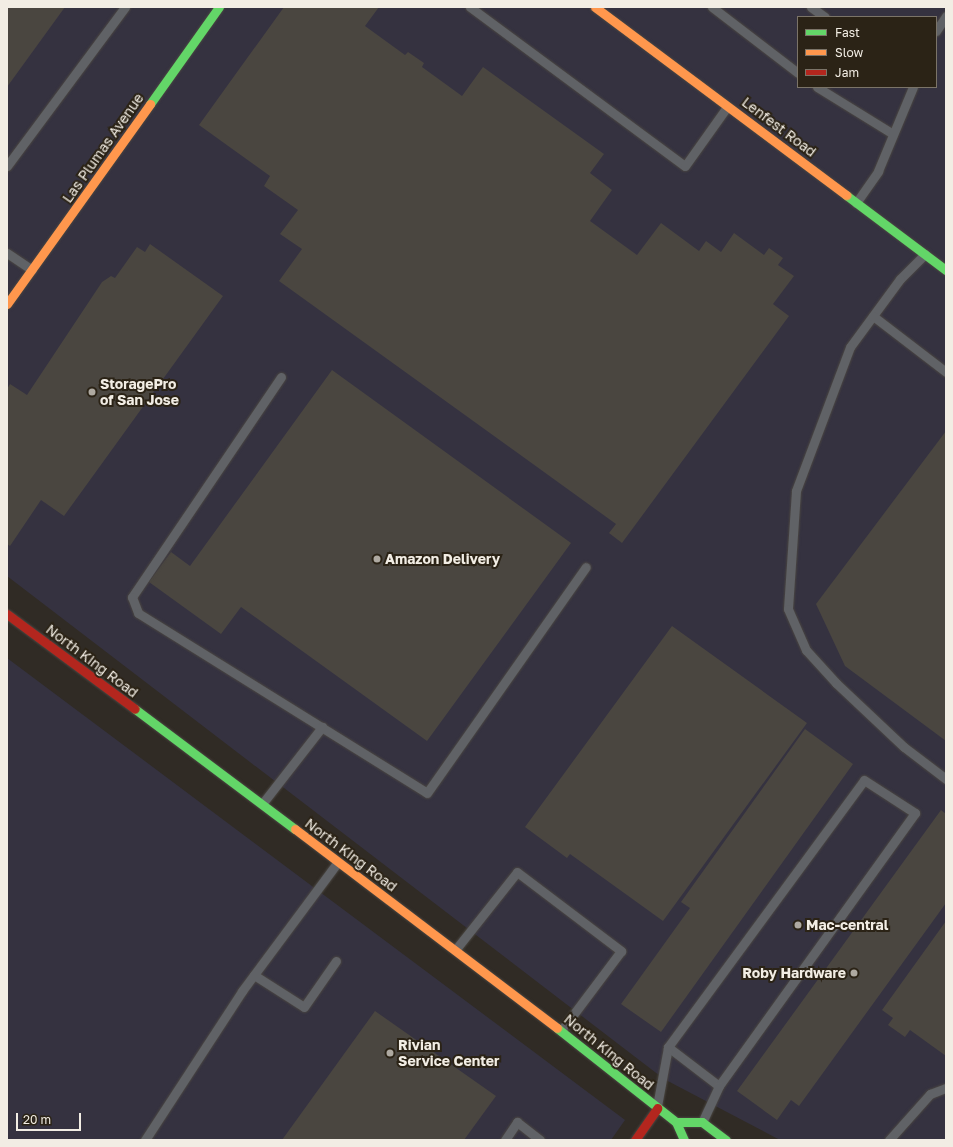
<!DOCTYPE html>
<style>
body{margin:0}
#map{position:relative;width:953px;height:1147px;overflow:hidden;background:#302b25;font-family:"Golos Text",sans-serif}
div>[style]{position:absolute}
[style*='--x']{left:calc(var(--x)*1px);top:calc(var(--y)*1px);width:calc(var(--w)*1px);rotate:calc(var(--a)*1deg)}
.industrial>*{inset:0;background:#353240}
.building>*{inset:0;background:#4a4640}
.roads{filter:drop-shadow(0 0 1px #4a4641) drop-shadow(0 0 1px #4a4641)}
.lane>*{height:9px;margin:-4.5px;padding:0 4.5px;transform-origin:4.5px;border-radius:4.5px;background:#606266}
.fast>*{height:9px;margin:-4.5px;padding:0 4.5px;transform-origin:4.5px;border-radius:4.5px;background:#63d668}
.slow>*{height:9px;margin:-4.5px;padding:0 4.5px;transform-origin:4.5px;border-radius:4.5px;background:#ff974d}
.jam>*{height:9px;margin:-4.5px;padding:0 4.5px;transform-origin:4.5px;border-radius:4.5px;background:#b3261e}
.dots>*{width:11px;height:11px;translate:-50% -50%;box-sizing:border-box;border:2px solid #2b2316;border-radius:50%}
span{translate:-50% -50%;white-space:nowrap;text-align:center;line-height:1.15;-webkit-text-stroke:4px #2b2316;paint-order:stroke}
.street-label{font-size:14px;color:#f2ede4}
.poi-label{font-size:14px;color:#f2ede4;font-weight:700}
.left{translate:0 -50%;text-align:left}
.right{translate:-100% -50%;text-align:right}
.frame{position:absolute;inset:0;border:8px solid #f2ede4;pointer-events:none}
.legend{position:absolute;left:797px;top:16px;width:140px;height:72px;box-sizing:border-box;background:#2b2316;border:1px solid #7b7468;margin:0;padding:5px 7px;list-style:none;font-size:12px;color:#f2ede4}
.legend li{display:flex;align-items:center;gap:8px;height:20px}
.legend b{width:20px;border:1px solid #7b7468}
.scale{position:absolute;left:16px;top:1113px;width:65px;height:18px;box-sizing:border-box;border:2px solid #f2ede4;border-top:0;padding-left:5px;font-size:12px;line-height:14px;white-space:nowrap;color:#f2ede4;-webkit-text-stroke:3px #2b2316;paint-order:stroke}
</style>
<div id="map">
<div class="industrial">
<i style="clip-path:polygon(evenodd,7px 7px,946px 7px,946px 1140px,780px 1140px,664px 1079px,7px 576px,7px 7px,798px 17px,936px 17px,936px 87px,798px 87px,798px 17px)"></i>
<i style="clip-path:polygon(7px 658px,625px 1120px,611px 1140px,7px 1140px)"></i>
</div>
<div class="building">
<i style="clip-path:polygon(7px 7px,65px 7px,7px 87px)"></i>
<i style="clip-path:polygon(284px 7px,379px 7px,365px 26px,405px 55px,408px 52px,424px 63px,422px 67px,462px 96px,483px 67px,604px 154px,590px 173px,612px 190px,590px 221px,637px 255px,661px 223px,699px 251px,706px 241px,721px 252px,734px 233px,764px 255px,769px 248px,783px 258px,778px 265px,794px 276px,773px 304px,789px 316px,622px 543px,609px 533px,616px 524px,279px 281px,302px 249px,280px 234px,298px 210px,264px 186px,270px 176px,199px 125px)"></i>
<i style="clip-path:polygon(150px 244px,223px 296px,64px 516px,41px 500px,10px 546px,7px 544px,7px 389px,10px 384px,27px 395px,102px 282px,111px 276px,115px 278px,137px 247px,145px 252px)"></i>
<i style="clip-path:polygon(332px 370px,571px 543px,427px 741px,241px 607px,221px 634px,149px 582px,171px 552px,190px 566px)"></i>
<i style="clip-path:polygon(946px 431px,946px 741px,845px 666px,816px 604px)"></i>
<i style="clip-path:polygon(672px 626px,807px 723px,663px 921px,570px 854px,567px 858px,525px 827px)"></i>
<i style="clip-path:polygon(805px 729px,853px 764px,661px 1032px,621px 1004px,690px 908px,681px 902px)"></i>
<i style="clip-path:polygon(941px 810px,946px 814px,946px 903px,799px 1106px,791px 1100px,777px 1120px,737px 1091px)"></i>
<i style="clip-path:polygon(946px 921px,946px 1056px,910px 1030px,905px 1037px,888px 1025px,893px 1018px,882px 1010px)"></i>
<i style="clip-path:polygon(375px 1011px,496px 1096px,464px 1140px,282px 1140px)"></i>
</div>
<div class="roads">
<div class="lane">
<i style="--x:470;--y:7;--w:267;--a:36.5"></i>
<i style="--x:685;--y:166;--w:72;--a:-54.6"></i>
<i style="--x:712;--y:7;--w:108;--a:37.5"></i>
<i style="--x:811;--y:7;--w:17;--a:36"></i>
<i style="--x:936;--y:31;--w:18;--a:-56"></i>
<i style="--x:817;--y:87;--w:89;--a:31.7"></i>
<i style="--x:7;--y:166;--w:198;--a:-53.4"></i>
<i style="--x:856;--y:203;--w:39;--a:-55"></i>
<i style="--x:878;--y:171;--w:91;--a:-67.4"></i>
<i style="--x:7;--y:253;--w:30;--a:34"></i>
<i style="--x:925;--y:254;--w:35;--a:135"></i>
<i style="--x:900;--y:279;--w:84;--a:126.3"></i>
<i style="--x:850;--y:347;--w:154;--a:110.6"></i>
<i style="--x:796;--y:491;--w:118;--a:93.9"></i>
<i style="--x:788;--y:609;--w:45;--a:66.3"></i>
<i style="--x:806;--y:650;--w:45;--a:47.7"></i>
<i style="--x:836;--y:683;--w:93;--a:43.3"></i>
<i style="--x:904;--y:747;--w:53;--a:37.3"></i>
<i style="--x:873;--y:316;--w:92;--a:37.5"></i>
<i style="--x:281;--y:377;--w:266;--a:124.1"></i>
<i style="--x:132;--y:597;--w:17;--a:69"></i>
<i style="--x:138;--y:613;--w:340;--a:31.9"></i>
<i style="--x:427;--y:793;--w:276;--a:-54.9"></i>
<i style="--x:262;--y:804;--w:98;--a:-52.1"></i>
<i style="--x:456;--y:949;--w:98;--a:-51.6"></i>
<i style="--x:517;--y:872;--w:131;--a:37.2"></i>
<i style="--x:621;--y:951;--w:100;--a:126.9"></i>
<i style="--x:254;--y:975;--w:59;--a:32.6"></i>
<i style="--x:304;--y:1007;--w:56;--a:-55.2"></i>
<i style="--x:668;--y:1047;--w:64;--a:37.4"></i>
<i style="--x:657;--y:1106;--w:60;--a:-79.4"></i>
<i style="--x:668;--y:1047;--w:331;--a:-53.7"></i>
<i style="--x:864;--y:780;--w:61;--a:32.9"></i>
<i style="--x:915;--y:813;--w:336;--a:125.7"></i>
<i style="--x:719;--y:1086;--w:40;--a:115"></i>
<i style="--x:145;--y:1140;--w:178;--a:-56.9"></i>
<i style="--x:242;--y:991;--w:159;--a:-53.4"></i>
<i style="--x:505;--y:1140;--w:22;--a:-56"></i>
<i style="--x:517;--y:1122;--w:29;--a:38"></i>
<i style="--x:889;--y:1140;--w:62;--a:-48.3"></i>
<i style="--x:930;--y:1094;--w:17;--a:-21"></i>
</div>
<div class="fast">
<i style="--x:150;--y:104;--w:119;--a:-54.6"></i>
<i style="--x:846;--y:195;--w:125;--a:36.9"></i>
<i style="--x:135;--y:709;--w:200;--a:36.9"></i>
<i style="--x:557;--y:1028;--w:152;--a:38.3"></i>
<i style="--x:676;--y:1122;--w:20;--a:66"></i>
<i style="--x:676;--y:1122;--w:26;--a:0"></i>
<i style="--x:702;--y:1122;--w:30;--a:37"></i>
</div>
<div class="slow">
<i style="--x:595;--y:7;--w:314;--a:36.8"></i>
<i style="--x:7;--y:304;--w:246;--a:-54.4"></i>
<i style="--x:295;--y:829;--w:329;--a:37.2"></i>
</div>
<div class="jam">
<i style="--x:7;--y:614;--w:159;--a:36.6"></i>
<i style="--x:635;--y:1140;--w:39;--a:-55"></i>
</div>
</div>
<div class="dots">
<i style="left:92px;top:392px;background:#aea9a1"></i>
<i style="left:377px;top:559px;background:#aea9a1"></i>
<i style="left:798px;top:925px;background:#aea9a1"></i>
<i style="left:854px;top:973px;background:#aea9a1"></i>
<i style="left:390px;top:1053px;background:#aea9a1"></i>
</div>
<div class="street-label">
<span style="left:779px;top:127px;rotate:37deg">Lenfest Road</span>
<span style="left:103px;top:148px;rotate:-55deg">Las Plumas Avenue</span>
<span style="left:92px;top:661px;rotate:37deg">North King Road</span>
<span style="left:351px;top:855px;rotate:37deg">North King Road</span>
<span style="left:609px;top:1052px;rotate:39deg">North King Road</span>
</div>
<div class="poi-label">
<span class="left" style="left:100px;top:392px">StoragePro<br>of San Jose</span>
<span class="left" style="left:385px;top:559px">Amazon Delivery</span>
<span class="left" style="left:806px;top:925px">Mac-central</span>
<span class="right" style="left:846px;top:973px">Roby Hardware</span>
<span class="left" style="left:398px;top:1053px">Rivian<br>Service Center</span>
</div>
<div class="frame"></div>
<ul class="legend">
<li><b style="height:5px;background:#63d668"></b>Fast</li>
<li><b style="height:5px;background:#ff974d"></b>Slow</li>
<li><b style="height:5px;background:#b3261e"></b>Jam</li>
</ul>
<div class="scale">20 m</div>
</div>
